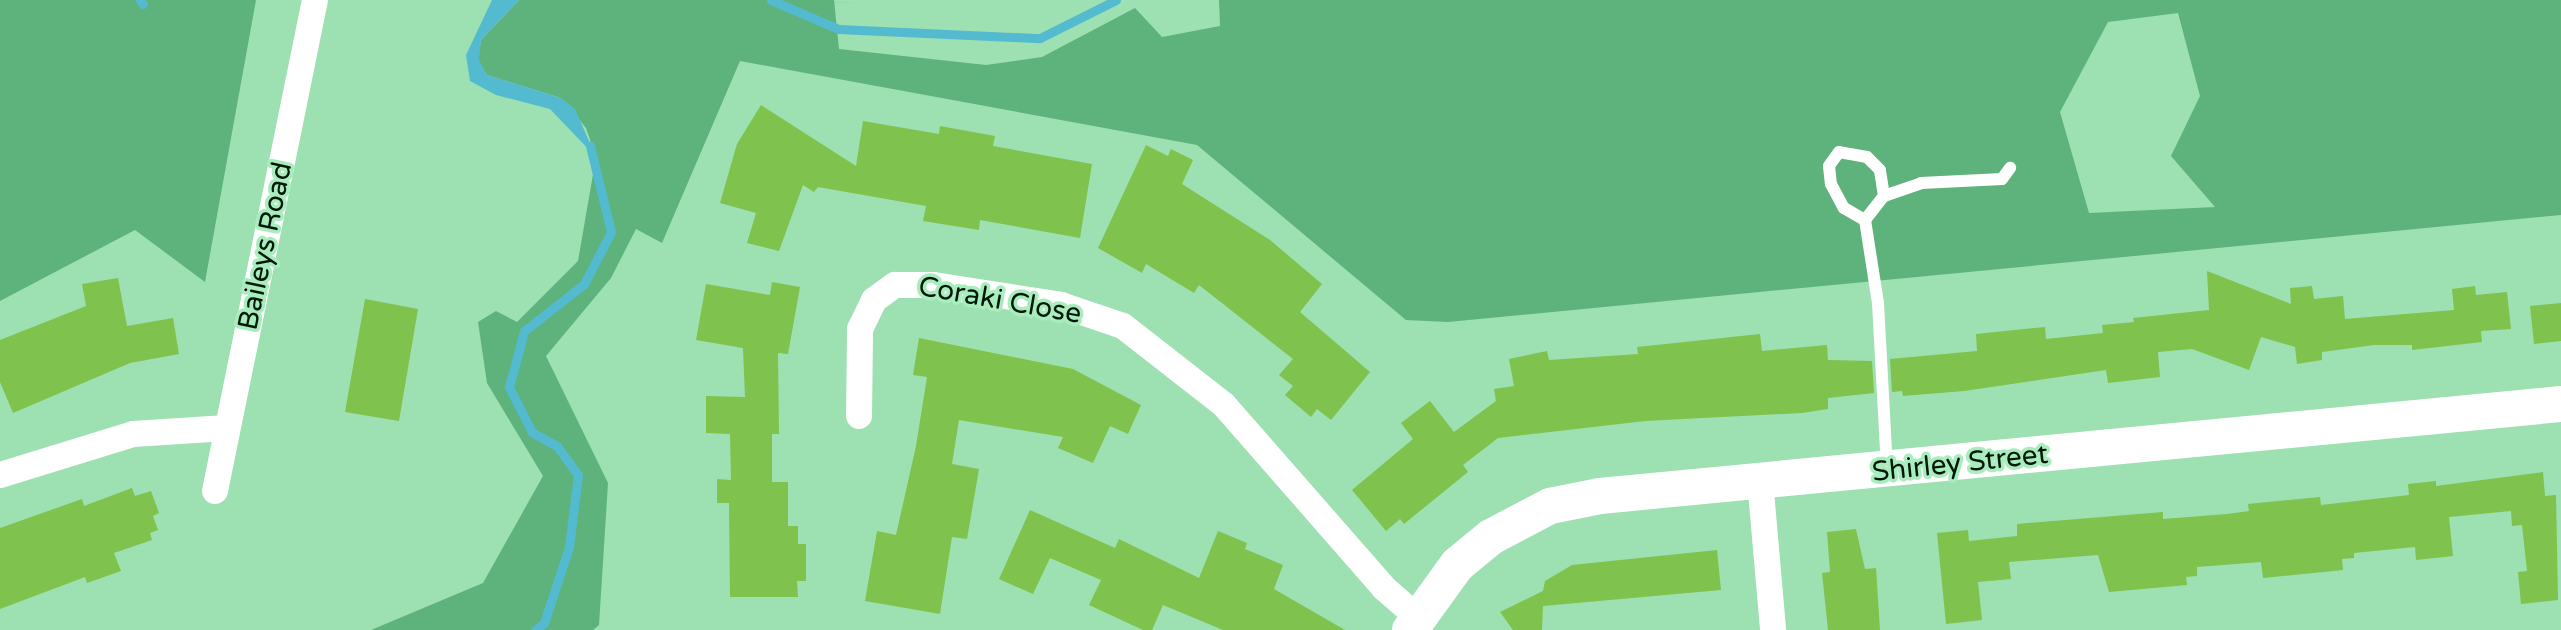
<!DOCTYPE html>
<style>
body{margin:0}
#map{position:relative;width:2561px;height:630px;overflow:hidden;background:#9de0b1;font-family:"Varela Round",sans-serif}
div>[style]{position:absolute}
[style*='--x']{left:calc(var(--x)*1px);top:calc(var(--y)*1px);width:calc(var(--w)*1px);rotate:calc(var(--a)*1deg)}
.green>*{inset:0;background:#5eb37c}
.water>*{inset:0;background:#54bad0}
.stream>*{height:9px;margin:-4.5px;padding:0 4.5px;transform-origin:4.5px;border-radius:4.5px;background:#54bad0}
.building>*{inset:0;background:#7fc24d}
.lane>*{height:12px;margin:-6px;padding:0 6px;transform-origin:6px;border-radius:6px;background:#fff}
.street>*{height:26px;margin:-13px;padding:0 13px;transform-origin:13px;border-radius:13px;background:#fff}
.secondary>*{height:36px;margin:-18px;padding:0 18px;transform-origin:18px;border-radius:18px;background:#fff}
span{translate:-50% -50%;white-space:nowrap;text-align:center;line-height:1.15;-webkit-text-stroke:7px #a9edbe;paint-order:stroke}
.street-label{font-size:28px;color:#001808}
</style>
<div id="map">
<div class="green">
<i style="clip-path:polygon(0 0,256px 0,205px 282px,135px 230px,0 301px)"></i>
<i style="clip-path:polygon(evenodd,519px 0,834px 0,839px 49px,986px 65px,1042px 57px,1135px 8px,1162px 37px,1220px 26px,1219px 0,2561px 0,2561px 215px,1448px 322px,1406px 320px,1197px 145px,740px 61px,662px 243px,636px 229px,611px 278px,546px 356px,608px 483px,599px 625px,593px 630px,371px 630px,483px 583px,543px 476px,487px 383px,478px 322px,496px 311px,517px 322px,578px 261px,596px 157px,586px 128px,561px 98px,487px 75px,478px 60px,481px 40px,519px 0,2178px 13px,2200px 96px,2171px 156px,2215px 207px,2089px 213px,2060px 112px,2108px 22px,2178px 13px)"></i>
</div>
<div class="water">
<i style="clip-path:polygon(492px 0,519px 0,481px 40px,479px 60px,487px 75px,561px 98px,575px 109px,596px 157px,550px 109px,496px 95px,470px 81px,466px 55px)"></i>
</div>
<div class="stream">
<i style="--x:140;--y:0;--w:5;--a:53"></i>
<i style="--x:771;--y:0;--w:73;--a:23.4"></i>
<i style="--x:838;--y:29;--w:202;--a:2.6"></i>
<i style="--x:1040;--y:38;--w:85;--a:-26.6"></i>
<i style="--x:535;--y:630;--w:11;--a:-38"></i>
<i style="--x:544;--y:623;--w:80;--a:-71.8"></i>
<i style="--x:569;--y:547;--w:73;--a:-82.9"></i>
<i style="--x:578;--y:475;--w:36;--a:-126"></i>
<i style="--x:557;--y:446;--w:29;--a:-151"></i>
<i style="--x:532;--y:432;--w:51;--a:-117.1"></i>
<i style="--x:509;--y:387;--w:58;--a:-75"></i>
<i style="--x:524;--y:331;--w:76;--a:-38.1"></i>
<i style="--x:584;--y:284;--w:59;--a:-62.6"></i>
<i style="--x:611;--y:232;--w:89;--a:-103.7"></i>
</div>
<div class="building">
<i style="clip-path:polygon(761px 105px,856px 166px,863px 121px,939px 134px,940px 126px,995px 136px,993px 146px,1092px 164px,1080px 238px,980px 220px,979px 230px,923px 221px,926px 206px,818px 187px,814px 192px,803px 185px,779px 251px,747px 243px,756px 213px,720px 203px,737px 144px)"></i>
<i style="clip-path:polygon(1146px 145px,1168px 156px,1171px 149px,1193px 160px,1182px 184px,1270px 240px,1322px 284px,1300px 312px,1370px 372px,1331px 420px,1317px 409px,1311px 417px,1285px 395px,1293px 386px,1279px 375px,1293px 359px,1199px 285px,1194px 293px,1146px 264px,1142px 273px,1098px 248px)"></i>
<i style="clip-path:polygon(2207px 271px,2291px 304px,2290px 288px,2312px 286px,2314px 299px,2343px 296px,2345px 319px,2454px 310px,2452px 289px,2475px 286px,2476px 295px,2507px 292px,2511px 329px,2481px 331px,2482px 342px,2412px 350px,2412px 345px,2374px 345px,2322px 352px,2322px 360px,2297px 364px,2295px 347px,2261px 337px,2249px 370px,2192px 349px,2158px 352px,2160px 377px,2108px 383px,2106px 370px,1964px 391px,1903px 396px,1902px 391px,1892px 392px,1890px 359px,1977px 351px,1976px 334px,2045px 327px,2046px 339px,2103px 333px,2102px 325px,2134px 322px,2133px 318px,2209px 310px)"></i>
<i style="clip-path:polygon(118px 278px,127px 326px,173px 318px,179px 354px,130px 363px,13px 413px,0 382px,0 340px,86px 306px,82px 284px)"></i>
<i style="clip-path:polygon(772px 282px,800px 287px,788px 354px,778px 353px,779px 434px,772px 434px,772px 482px,788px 482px,788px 526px,798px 526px,798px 544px,806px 544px,806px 581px,797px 581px,798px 597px,730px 597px,729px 503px,717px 503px,717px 479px,731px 480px,730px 434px,706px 433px,706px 396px,745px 397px,743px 348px,696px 340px,706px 284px,770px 295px)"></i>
<i style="clip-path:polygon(365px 299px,418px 309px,399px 421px,345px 412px)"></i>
<i style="clip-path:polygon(2561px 303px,2561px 341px,2534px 344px,2530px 306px)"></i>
<i style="clip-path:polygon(1760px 334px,1762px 351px,1827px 345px,1828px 360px,1872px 361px,1874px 393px,1828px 398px,1828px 409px,1802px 413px,1645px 421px,1498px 438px,1463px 465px,1468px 472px,1404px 524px,1400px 519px,1386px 531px,1352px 490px,1413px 439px,1401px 423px,1430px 401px,1454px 432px,1496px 401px,1494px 389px,1514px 386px,1509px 359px,1547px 351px,1549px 360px,1638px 354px,1637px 347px)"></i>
<i style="clip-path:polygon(919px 338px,1073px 369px,1141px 405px,1128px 434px,1110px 426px,1093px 463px,1058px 448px,1063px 437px,959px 420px,952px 464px,979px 469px,967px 539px,952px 537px,940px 614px,865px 601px,877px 531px,896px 535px,916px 446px,927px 377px,913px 375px)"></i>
<i style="clip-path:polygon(2543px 472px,2545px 496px,2556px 495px,2558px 600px,2521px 604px,2518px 572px,2527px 571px,2522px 525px,2512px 526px,2511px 511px,2449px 517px,2453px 556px,2416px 560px,2415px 547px,2354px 553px,2354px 558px,2342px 559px,2343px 570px,2263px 578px,2261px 562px,2197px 567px,2197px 576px,2186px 577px,2187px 585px,2109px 592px,2098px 555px,2009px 562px,2011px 579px,1978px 582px,1982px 620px,1946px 624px,1937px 533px,1968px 530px,1969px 541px,2017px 536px,2017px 524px,2163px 512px,2163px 519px,2227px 514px,2249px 511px,2248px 504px,2320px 497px,2321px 505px,2409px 495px,2408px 484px,2436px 481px,2436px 486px)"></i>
<i style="clip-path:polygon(132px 488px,135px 496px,151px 491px,159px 513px,153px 516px,158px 530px,150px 533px,152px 540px,114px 553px,121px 571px,87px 583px,85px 577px,0 609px,0 528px,82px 499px,84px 506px)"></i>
<i style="clip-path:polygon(1030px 510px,1115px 548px,1119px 539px,1199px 578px,1218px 531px,1247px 543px,1245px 549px,1283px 565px,1274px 589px,1345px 630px,1223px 630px,1163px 605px,1152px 630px,1143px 630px,1089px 605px,1101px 580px,1050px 558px,1033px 594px,999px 579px)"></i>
<i style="clip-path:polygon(1856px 529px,1865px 569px,1876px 568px,1880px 630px,1828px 630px,1822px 573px,1830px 572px,1827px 532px)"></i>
<i style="clip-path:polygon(1717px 550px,1721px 590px,1543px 606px,1542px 630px,1513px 630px,1500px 612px,1543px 591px,1545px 581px,1572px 565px)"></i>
</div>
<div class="lane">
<i style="--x:1884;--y:196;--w:39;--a:-19"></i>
<i style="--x:1921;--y:183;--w:81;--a:-2.8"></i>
<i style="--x:2002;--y:179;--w:14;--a:-54"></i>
<i style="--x:1865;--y:220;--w:31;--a:-52"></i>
<i style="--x:1884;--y:196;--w:26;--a:-99"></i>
<i style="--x:1880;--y:170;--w:18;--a:-135"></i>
<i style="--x:1867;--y:157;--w:28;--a:-170"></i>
<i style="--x:1839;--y:152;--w:17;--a:126"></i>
<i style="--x:1829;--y:166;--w:18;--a:84"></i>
<i style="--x:1831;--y:184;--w:27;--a:62"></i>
<i style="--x:1844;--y:208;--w:24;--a:30"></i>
<i style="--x:1865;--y:220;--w:84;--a:81.1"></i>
<i style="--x:1878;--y:303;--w:164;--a:86.9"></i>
</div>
<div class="street">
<i style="--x:859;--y:416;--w:87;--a:-89.3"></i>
<i style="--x:860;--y:329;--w:32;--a:-64"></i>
<i style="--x:874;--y:300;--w:26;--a:-36"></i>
<i style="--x:895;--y:285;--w:39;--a:0"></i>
<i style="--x:934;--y:285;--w:129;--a:8.9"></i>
<i style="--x:1061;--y:305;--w:65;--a:18.7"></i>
<i style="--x:1123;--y:326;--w:128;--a:38"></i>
<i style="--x:1224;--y:405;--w:243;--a:48.8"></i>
<i style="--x:1384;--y:588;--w:43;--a:41.2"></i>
<i style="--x:0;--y:475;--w:139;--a:-17.1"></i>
<i style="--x:133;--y:434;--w:94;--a:-3.7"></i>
<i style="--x:1760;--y:480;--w:151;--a:85"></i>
<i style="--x:215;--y:491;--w:501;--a:-78.49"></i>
</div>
<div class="secondary">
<i style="--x:1410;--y:630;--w:80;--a:-54.1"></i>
<i style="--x:1457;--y:565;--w:44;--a:-39.5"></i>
<i style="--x:1491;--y:537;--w:67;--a:-27.7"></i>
<i style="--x:1550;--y:506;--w:51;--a:-11.3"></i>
<i style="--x:1600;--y:496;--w:965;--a:-5.47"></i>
</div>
<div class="street-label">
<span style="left:265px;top:246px;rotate:-78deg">Baileys Road</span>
<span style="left:1000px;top:300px;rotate:10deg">Coraki Close</span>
<span style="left:1960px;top:463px;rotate:-6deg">Shirley Street</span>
</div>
</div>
